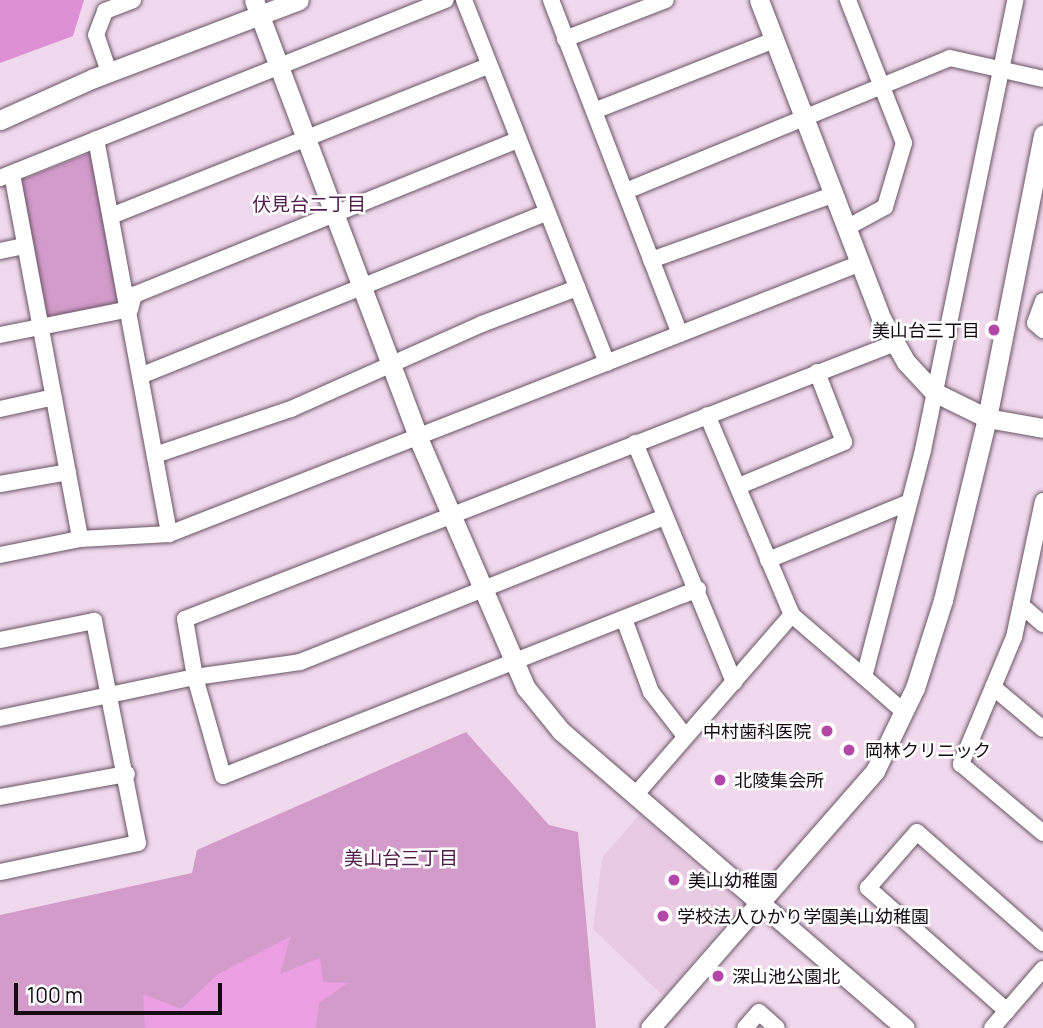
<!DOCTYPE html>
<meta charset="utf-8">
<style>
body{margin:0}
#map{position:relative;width:1043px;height:1028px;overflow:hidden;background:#f0d9ec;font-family:Manrope,"Noto Sans JP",sans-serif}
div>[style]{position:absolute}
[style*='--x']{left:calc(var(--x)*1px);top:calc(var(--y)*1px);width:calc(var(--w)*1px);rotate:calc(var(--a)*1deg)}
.built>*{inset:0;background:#e8cbe3}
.green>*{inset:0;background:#d29bca}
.forest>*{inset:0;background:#dd90d3}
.water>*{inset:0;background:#ec9fe2}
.roads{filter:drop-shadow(0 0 2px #685465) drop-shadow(0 0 2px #685465)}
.minor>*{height:16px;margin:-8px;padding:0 8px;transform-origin:8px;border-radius:8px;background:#fff}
.tertiary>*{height:19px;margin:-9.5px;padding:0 9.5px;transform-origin:9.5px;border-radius:9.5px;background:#fff}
.dots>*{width:19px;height:19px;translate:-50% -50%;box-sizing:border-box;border:4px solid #fff;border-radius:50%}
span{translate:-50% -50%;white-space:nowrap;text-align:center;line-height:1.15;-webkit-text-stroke:5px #fff;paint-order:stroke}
.poi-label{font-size:18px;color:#130b11}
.right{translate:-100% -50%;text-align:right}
.left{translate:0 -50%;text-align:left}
.neighbourhood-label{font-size:19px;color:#501c4b}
.scale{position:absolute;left:14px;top:983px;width:208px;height:32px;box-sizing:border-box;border:4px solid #130b11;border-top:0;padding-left:9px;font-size:21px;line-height:24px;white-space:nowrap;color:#130b11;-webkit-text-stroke:5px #fff;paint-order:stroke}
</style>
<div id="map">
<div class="built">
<i style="clip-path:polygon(639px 815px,742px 904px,663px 996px,593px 929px,602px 858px)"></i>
</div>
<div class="green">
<i style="clip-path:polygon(92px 152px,124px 307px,45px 322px,21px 180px)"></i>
<i style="clip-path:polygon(466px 732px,549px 825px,578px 832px,596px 1028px,0 1028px,0 915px,192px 873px,197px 850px)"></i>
</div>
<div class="forest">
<i style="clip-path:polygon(0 0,84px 0,73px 36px,0 63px)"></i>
</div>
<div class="water">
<i style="clip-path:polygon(291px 936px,280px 974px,320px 958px,323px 982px,348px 983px,319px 1003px,316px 1028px,145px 1028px,143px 994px,181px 1009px,218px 974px)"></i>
</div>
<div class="roads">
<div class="minor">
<i style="--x:464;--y:0;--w:390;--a:68.5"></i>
<i style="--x:551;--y:0;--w:358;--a:68.9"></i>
<i style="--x:565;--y:39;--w:108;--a:-21.1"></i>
<i style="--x:109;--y:72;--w:39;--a:-109"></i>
<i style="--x:96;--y:35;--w:26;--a:-69"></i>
<i style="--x:105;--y:11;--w:30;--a:-21"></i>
<i style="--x:594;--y:111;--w:193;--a:-21.5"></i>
<i style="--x:96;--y:139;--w:402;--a:79.5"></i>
<i style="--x:12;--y:174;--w:371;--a:79.4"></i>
<i style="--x:0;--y:178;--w:480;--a:-21.8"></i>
<i style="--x:626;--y:191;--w:350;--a:-22.3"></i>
<i style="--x:950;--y:58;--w:95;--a:12.7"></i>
<i style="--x:111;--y:216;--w:406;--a:-21.7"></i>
<i style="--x:848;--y:227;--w:42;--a:-28.4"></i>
<i style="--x:885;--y:207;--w:67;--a:-73.5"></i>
<i style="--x:904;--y:143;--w:154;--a:-111.4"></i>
<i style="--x:0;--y:251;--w:25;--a:-12"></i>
<i style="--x:651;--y:260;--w:195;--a:-19.7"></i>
<i style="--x:1043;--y:301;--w:23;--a:110"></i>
<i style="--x:1035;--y:323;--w:11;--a:41"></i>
<i style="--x:0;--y:335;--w:133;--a:-11.3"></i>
<i style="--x:130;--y:309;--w:15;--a:-74"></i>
<i style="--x:134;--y:295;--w:413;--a:-22"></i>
<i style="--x:140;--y:376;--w:439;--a:-21.9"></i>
<i style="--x:0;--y:409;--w:55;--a:-12.5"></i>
<i style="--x:635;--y:443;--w:259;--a:67.5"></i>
<i style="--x:155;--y:455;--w:144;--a:-18.7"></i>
<i style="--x:291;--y:409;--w:209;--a:-24"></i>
<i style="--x:482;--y:324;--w:102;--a:-20.8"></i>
<i style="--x:0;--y:484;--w:69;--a:-10"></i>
<i style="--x:739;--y:486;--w:114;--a:-22.7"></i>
<i style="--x:844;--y:442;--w:75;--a:-111.1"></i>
<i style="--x:1043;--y:501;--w:139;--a:102"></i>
<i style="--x:1014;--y:637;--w:138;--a:112.7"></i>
<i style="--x:961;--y:764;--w:107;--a:40.1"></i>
<i style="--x:0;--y:555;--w:82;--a:-11.3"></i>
<i style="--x:80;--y:539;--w:89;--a:-3.2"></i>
<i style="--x:169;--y:534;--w:743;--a:-21.39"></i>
<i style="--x:768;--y:560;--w:150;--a:-22.3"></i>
<i style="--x:698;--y:589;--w:510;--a:158.51"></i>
<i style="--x:223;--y:776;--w:103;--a:-105.8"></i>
<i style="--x:195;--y:677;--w:59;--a:-99.8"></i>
<i style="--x:185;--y:619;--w:762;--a:-21.24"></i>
<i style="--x:1021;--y:605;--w:29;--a:41"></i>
<i style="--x:792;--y:615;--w:95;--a:40.7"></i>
<i style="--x:624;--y:619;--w:78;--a:69.7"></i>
<i style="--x:651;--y:692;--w:56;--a:52.3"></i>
<i style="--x:0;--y:640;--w:96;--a:-11.4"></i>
<i style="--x:94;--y:621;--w:226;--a:78.8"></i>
<i style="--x:138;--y:843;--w:141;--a:168.1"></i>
<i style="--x:993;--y:687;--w:65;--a:40"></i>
<i style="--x:904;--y:712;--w:53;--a:-138.8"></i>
<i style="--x:864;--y:677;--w:235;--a:-75.4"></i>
<i style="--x:923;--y:450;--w:459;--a:-78.4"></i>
<i style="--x:0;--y:718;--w:199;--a:-11.9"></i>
<i style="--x:195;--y:677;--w:106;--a:-8.1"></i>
<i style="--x:300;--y:662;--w:392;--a:-21.7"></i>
<i style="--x:637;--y:793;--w:236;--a:-49"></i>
<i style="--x:792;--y:615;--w:217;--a:-113"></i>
<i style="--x:0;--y:797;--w:129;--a:-10.3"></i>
<i style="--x:1007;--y:1011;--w:186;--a:-138.5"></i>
<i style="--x:868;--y:888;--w:74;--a:-48.8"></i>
<i style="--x:917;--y:832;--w:168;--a:41.4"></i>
<i style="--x:745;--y:1028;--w:21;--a:-49"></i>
<i style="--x:759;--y:1012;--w:24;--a:42"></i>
<i style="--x:992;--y:1028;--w:78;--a:-49.2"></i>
</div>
<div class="tertiary">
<i style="--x:254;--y:0;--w:470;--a:69.4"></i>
<i style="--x:419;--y:440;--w:270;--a:66.7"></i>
<i style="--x:526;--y:688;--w:55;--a:50.9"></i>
<i style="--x:561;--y:731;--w:454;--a:40.8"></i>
<i style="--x:759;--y:0;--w:341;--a:69"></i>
<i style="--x:881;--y:318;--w:51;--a:60.4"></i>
<i style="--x:906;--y:362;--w:41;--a:47"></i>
<i style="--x:934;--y:392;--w:59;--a:26.1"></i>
<i style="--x:987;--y:418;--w:57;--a:10.1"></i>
<i style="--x:0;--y:120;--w:103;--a:-24.1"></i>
<i style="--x:94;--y:78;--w:219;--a:-20.8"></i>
<i style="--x:650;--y:1028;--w:342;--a:-48.8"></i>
<i style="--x:875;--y:771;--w:92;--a:-64.3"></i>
<i style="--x:915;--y:688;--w:92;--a:-72.3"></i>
<i style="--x:943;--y:600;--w:187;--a:-76.4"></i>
<i style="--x:987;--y:418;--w:289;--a:-78.8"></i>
</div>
</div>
<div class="dots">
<i style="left:994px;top:330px;background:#b247a8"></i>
<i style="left:827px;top:731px;background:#b247a8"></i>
<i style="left:849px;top:750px;background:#b247a8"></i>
<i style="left:720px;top:780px;background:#b247a8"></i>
<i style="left:674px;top:880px;background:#b247a8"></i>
<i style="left:663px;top:916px;background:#b247a8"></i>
<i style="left:718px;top:976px;background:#b247a8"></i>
</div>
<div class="poi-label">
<span class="right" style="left:980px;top:330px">美山台三丁目</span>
<span class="right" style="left:811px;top:731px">中村歯科医院</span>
<span class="left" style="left:865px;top:750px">岡林クリニック</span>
<span class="left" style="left:734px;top:780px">北陵集会所</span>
<span class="left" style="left:688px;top:880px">美山幼稚園</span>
<span class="left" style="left:677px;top:916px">学校法人ひかり学園美山幼稚園</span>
<span class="left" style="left:732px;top:976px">深山池公園北</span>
</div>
<div class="neighbourhood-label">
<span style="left:309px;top:205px">伏見台二丁目</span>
<span style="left:401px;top:859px">美山台三丁目</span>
</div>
<div class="scale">100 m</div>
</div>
